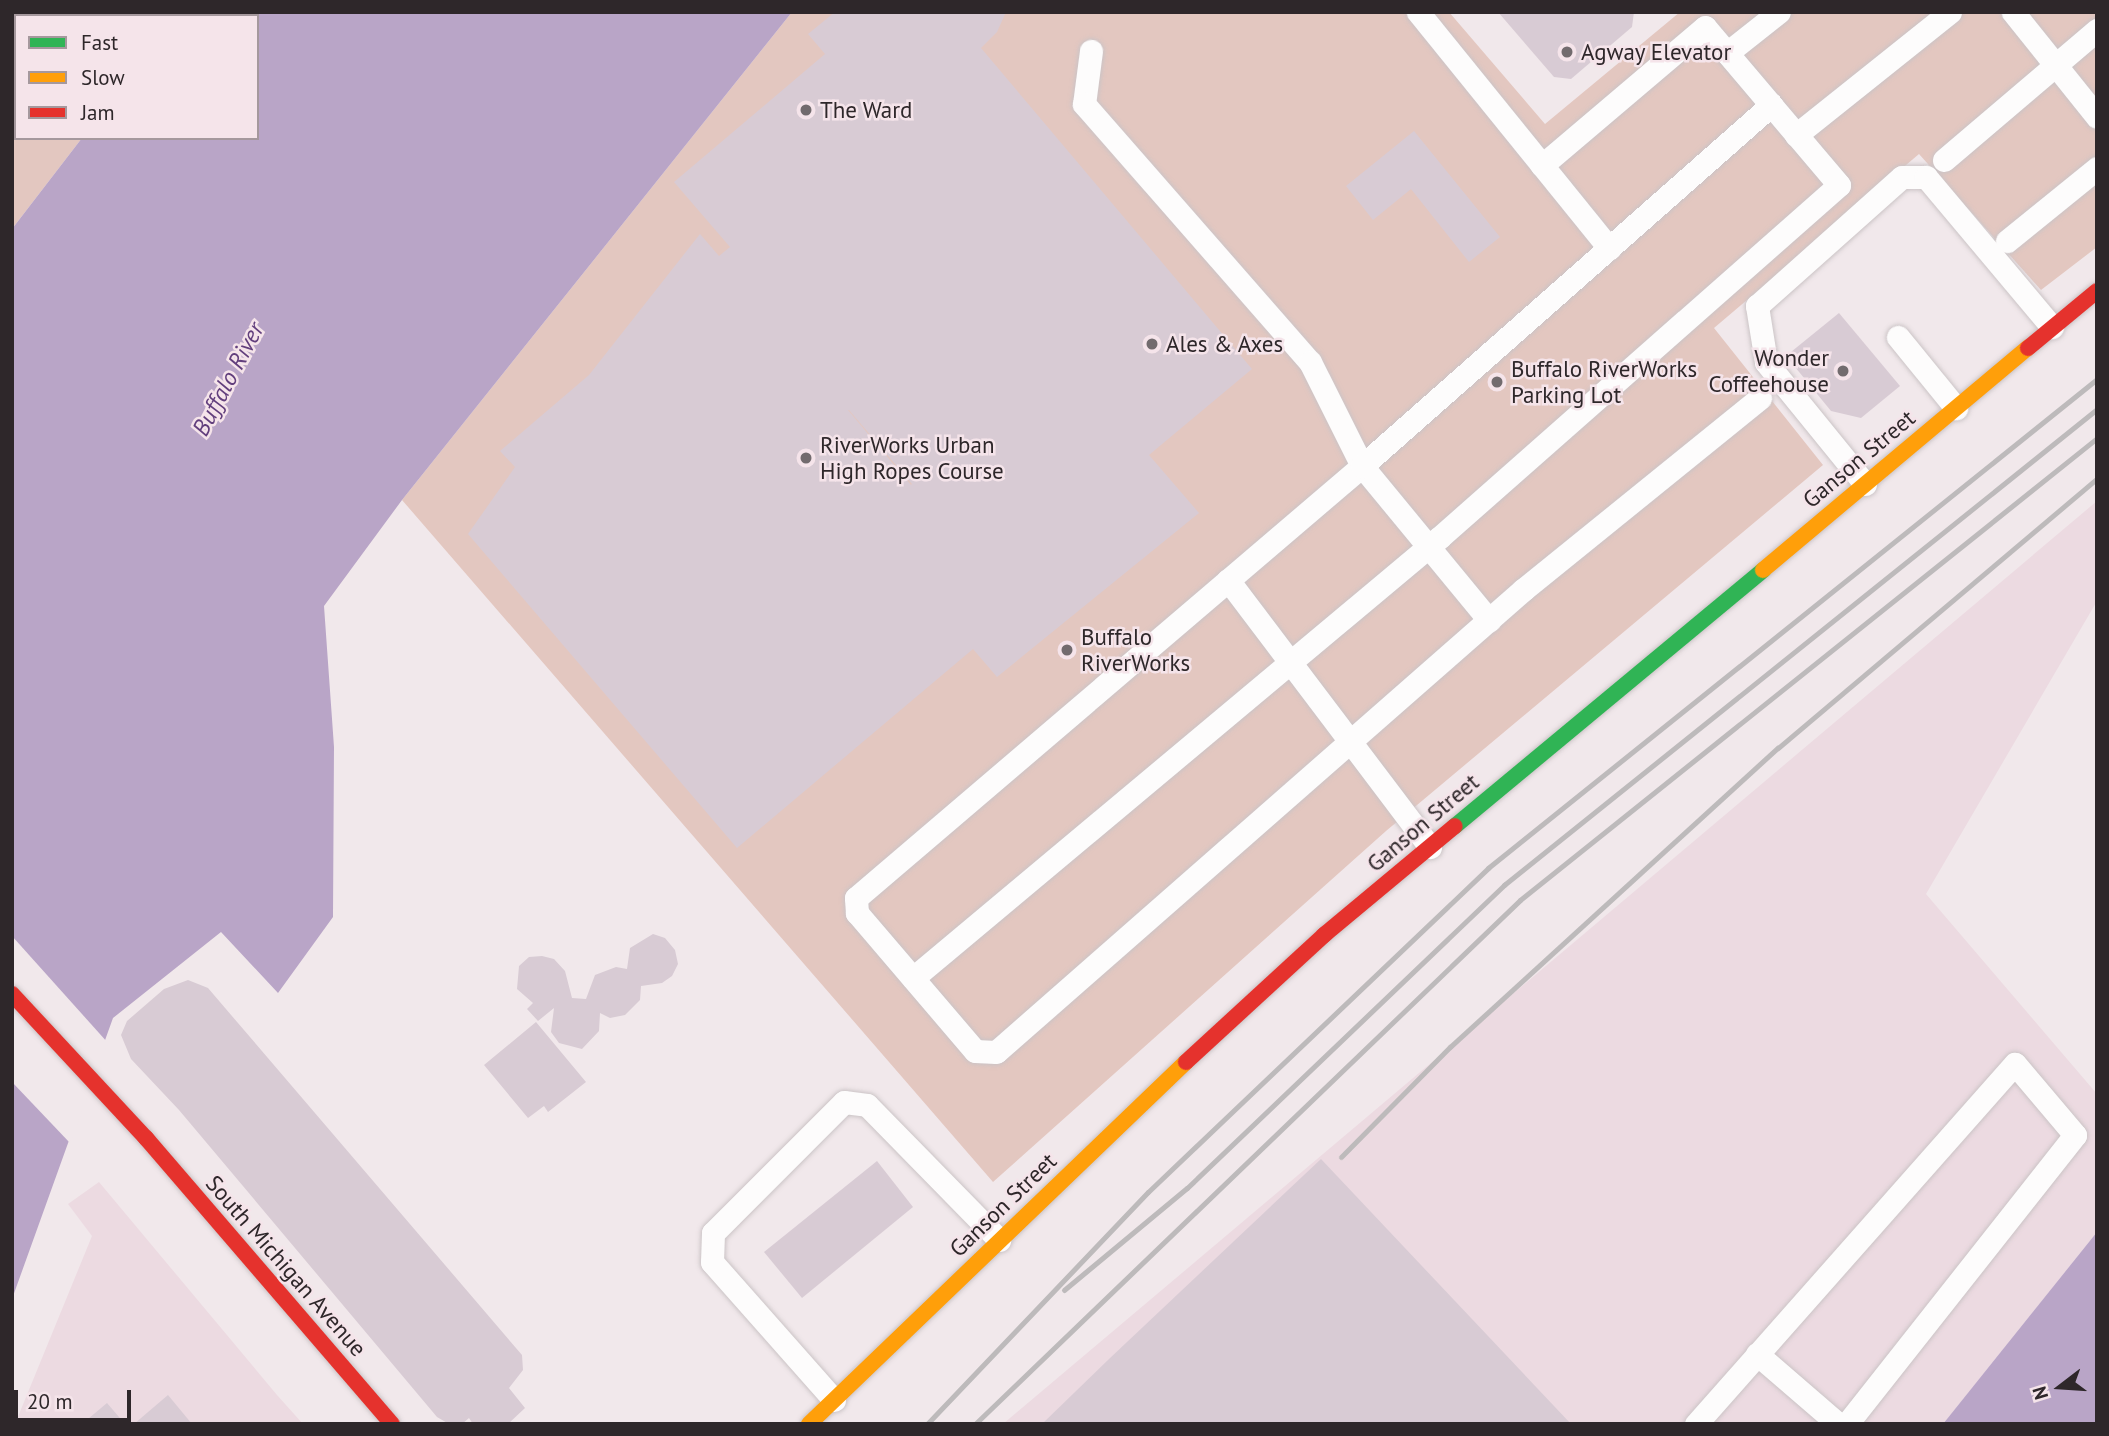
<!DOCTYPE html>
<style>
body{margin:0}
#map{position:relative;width:2109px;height:1436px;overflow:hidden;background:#f1e8eb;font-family:"PT Sans",sans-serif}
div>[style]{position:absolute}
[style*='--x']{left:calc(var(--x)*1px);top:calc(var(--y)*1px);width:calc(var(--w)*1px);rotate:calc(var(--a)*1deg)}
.built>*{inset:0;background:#ecdae1}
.green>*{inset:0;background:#e3c7c0}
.water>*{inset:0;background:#b9a5c7}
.pier>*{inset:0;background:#f1e8eb}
.building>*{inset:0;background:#d8cbd4}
.roads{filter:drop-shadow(0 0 2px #cbc4c6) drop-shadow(0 0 2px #cbc4c6)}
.lane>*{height:23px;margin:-11.5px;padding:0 11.5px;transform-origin:11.5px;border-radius:11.5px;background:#fdfcfc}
.fast>*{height:16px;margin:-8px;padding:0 8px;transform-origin:8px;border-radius:8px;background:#30b455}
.slow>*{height:16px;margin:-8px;padding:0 8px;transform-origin:8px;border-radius:8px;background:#ff9f0a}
.jam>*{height:16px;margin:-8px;padding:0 8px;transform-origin:8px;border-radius:8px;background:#e5322d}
.rail>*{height:5px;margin:-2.5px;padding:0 2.5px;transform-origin:2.5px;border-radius:2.5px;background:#bdbabb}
.dots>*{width:19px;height:19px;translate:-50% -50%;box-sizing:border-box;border:4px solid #f5e4ea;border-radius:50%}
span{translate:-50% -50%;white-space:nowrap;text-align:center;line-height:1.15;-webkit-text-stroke:5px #f5e4ea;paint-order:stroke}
.poi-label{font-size:23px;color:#2e272a}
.left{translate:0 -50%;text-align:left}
.right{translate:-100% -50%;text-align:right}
.street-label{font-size:23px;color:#2e272a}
.water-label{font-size:24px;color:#623f7d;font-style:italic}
.frame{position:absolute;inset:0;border:14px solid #2e272a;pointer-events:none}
.legend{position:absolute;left:14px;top:14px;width:245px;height:126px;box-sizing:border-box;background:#f5e4ea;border:2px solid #a5989d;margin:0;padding:9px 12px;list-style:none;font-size:21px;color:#2e272a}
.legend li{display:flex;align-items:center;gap:14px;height:35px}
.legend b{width:35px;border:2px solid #a5989d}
.north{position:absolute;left:2025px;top:1352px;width:70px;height:70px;-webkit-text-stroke:5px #f5e4ea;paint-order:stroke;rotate:253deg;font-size:19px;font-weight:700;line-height:28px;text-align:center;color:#2e272a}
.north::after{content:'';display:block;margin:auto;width:24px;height:32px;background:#2e272a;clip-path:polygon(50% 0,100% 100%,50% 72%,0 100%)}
.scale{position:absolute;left:14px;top:1390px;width:117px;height:32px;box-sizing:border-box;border:4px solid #2e272a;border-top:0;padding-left:9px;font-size:21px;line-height:24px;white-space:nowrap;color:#2e272a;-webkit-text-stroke:5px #f5e4ea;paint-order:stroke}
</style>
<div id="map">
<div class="built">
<i style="clip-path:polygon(2097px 501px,2097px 601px,1926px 894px,2097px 1094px,2097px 1232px,1943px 1424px,1003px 1424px)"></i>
<i style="clip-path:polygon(99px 1182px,277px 1395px,303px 1424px,15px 1424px,92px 1236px,68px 1204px)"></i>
</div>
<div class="green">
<i style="clip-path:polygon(12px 12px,178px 12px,16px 16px,16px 138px,82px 138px,12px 229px)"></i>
<i style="clip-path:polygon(792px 12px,1449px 12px,1545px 124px,1680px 12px,2097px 12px,2097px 247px,2041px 290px,1919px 154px,1714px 328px,1823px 465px,1386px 831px,993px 1182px,402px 500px)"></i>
</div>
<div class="water">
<i style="clip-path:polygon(178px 12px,792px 12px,402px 500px,324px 606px,334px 747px,333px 917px,278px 993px,221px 932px,113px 1018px,12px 1299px,12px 229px,82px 138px,257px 138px,257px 16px,175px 16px)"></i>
<i style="clip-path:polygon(2097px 1232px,2097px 1424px,1943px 1424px)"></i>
</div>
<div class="pier">
<i style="clip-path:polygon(12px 936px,108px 1043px,70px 1143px,12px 1082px)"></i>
</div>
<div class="building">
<i style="clip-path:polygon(evenodd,835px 12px,1006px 12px,997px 32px,981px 48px,1252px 369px,1149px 455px,1199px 513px,997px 677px,973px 649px,737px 848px,468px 534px,515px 467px,500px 451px,589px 375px,700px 234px,719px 256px,730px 247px,674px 182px,825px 54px,808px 34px,835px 12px,848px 410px,849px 410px,912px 484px,911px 485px,848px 410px)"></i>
<i style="clip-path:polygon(1498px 12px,1634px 12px,1632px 27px,1571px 79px,1554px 77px)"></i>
<i style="clip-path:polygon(1414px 131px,1500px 237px,1469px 262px,1411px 189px,1373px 220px,1346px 186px)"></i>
<i style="clip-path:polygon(1839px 313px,1900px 386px,1861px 418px,1831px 411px,1786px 356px)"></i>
<i style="clip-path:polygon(653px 934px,665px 938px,675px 950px,678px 964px,672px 976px,662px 983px,641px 986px,640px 1000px,625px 1015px,610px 1018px,600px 1013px,599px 1031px,582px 1049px,559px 1043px,551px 1032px,554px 1008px,538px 1021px,527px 1009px,533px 1003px,517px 989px,519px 966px,529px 957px,542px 956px,554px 959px,565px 971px,572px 998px,586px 999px,595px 975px,616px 967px,627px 969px,630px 948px)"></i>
<i style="clip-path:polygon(188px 980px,208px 988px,522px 1355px,523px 1370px,509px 1388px,525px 1408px,508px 1424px,473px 1424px,469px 1418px,462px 1424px,449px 1424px,437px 1417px,179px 1110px,131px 1059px,121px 1035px,127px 1021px,164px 989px)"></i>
<i style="clip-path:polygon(536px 1022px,586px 1082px,548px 1112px,544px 1106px,528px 1118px,484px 1065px)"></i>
<i style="clip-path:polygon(1321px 1159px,1571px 1424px,1042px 1424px,1109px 1359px)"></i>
<i style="clip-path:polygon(877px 1161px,913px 1207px,802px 1298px,764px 1252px)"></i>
<i style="clip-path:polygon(168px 1395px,192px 1424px,134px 1424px)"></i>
<i style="clip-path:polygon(107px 1403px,125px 1424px,82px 1424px)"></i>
</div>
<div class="roads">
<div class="lane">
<i style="--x:1418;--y:12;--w:304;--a:51"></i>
<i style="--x:2013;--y:12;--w:134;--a:51.3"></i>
<i style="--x:1091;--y:51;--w:53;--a:97.5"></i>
<i style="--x:1084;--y:104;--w:343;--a:48.8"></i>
<i style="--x:1310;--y:362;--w:116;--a:63.4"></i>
<i style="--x:1362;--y:466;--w:200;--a:50.5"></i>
<i style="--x:1727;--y:53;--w:66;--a:-38.3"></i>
<i style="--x:1796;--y:135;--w:197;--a:-38.6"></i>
<i style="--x:1944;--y:160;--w:201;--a:-40.4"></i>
<i style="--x:2007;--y:241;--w:116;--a:-39"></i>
<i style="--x:1898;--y:337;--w:92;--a:50.8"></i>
<i style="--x:1760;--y:398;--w:304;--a:141"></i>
<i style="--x:1524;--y:589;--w:702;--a:138.75"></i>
<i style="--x:996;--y:1052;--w:21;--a:-177"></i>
<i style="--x:975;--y:1051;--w:182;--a:-130.5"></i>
<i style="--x:857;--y:913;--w:15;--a:-94"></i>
<i style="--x:856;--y:898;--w:665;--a:-40.49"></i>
<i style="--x:1362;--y:466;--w:546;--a:-41.43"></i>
<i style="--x:1865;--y:484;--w:157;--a:-129.1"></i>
<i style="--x:1766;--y:362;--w:57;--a:-99.1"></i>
<i style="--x:1757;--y:306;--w:194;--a:-41.7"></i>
<i style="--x:1902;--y:177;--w:24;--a:0"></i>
<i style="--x:1926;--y:177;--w:196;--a:50"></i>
<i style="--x:1228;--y:580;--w:335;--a:52.9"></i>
<i style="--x:913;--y:978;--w:687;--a:-39.92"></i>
<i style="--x:1440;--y:537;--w:532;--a:-41.42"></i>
<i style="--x:1839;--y:185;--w:207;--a:-130.3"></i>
<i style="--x:1705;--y:27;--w:214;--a:139.7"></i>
<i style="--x:1757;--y:1354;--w:107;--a:40.8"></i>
<i style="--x:834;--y:1400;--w:184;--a:-131.5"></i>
<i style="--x:712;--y:1262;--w:29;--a:-88"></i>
<i style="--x:713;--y:1233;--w:185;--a:-45"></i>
<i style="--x:844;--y:1102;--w:23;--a:7"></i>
<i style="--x:867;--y:1105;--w:189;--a:45.6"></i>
<i style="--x:1696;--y:1424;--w:481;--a:-48.5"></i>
<i style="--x:2015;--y:1064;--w:93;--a:49.8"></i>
<i style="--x:2075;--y:1135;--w:368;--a:128.3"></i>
</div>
<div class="fast">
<i style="--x:1455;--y:826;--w:400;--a:-39.7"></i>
</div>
<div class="slow">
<i style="--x:1763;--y:570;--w:346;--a:-40"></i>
<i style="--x:809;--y:1424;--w:523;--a:-43.84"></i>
</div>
<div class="jam">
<i style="--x:2028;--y:348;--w:89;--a:-39.6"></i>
<i style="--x:12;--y:994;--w:197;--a:47.1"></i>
<i style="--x:146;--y:1138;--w:377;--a:49.3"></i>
<i style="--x:1186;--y:1062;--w:188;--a:-42.6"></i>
<i style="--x:1324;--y:935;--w:170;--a:-39.8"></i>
</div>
</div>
<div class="rail">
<i style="--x:1341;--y:1157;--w:155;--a:-45.3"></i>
<i style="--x:1450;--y:1047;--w:444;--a:-42.4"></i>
<i style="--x:1778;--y:748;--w:418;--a:-40.2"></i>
<i style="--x:1064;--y:1290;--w:160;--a:-39.7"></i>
<i style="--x:1187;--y:1188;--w:439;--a:-43.7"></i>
<i style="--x:1504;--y:885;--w:760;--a:-38.75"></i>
<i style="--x:927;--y:1424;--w:320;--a:-46.4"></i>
<i style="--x:1148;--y:1192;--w:470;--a:-43.6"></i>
<i style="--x:1488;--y:868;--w:781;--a:-38.76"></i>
<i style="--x:975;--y:1424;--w:756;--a:-43.87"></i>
<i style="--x:1520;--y:900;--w:739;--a:-38.68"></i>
</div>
<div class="dots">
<i style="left:1567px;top:52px;background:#726b6e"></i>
<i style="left:806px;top:110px;background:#726b6e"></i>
<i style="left:1152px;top:344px;background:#726b6e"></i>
<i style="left:1843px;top:371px;background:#726b6e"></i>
<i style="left:1497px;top:382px;background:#726b6e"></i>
<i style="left:806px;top:458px;background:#726b6e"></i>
<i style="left:1067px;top:650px;background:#726b6e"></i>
</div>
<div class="poi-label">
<span class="left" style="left:1581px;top:52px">Agway Elevator</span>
<span class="left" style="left:820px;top:110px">The Ward</span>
<span class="left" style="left:1166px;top:344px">Ales &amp; Axes</span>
<span class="right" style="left:1829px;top:371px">Wonder<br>Coffeehouse</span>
<span class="left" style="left:1511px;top:382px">Buffalo RiverWorks<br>Parking Lot</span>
<span class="left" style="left:820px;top:458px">RiverWorks Urban<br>High Ropes Course</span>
<span class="left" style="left:1081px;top:650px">Buffalo<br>RiverWorks</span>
</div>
<div class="street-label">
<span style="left:1859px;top:459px;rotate:-40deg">Ganson Street</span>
<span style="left:1423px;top:823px;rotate:-40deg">Ganson Street</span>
<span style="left:1003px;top:1205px;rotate:-44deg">Ganson Street</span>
<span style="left:286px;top:1266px;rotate:49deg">South Michigan Avenue</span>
</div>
<div class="water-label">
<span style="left:228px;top:379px;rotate:-62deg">Buffalo River</span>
</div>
<div class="frame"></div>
<ul class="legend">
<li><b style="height:9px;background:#30b455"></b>Fast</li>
<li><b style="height:9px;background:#ff9f0a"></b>Slow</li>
<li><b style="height:9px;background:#e5322d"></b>Jam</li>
</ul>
<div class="north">N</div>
<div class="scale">20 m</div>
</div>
